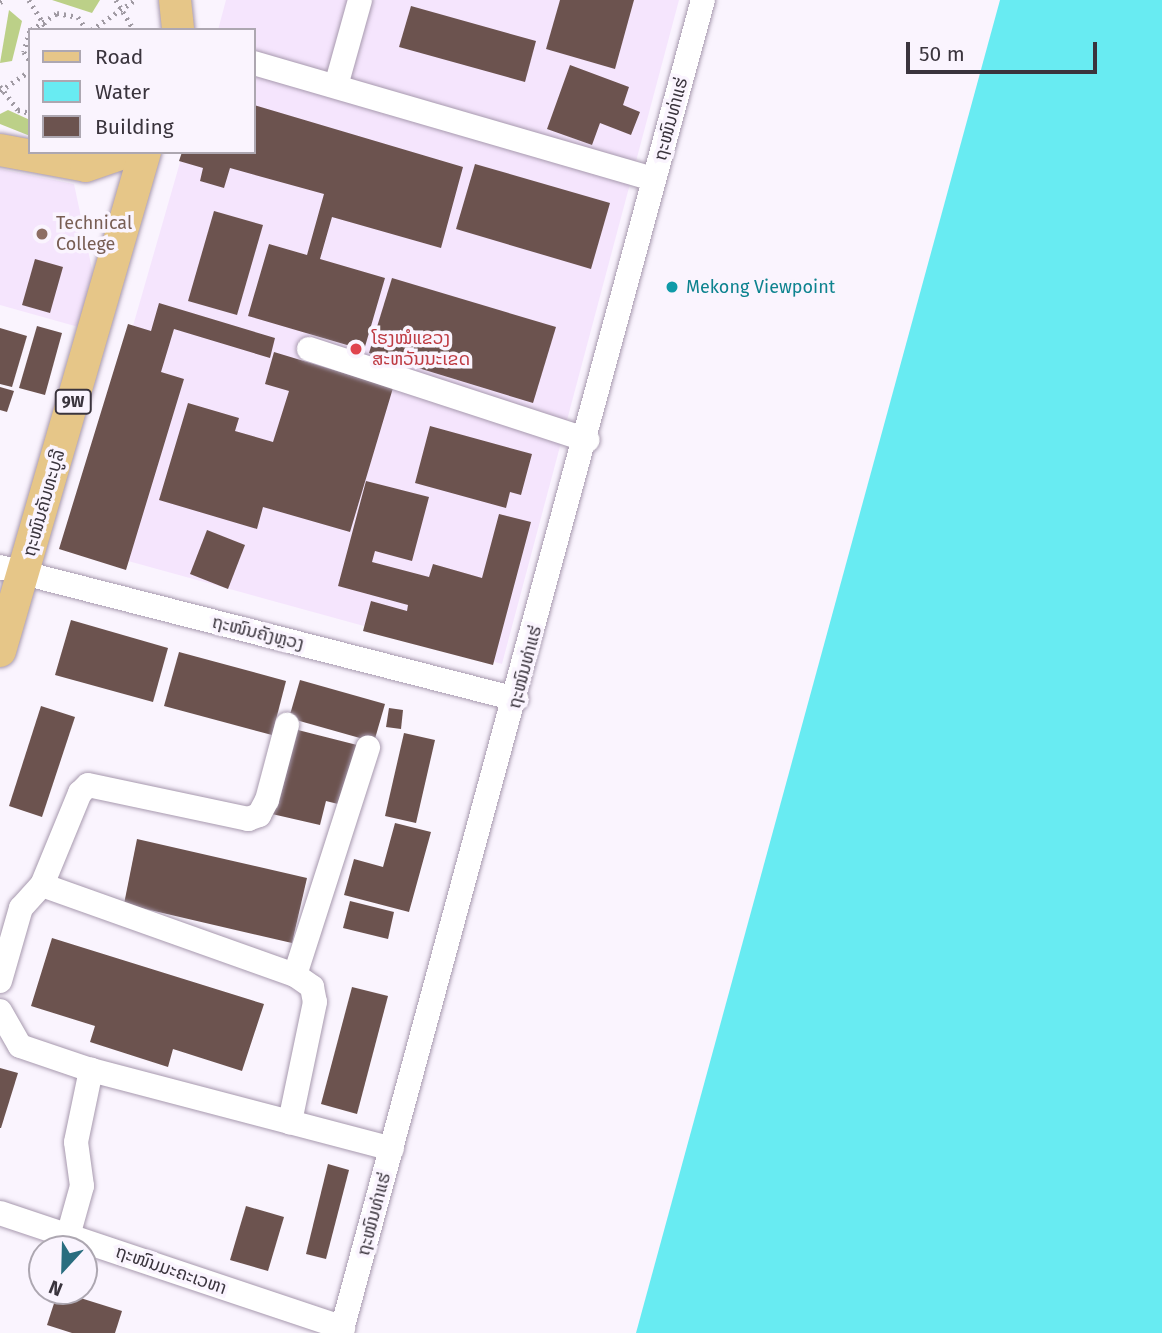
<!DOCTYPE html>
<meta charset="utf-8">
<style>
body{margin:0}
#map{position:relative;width:1162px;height:1333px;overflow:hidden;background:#faf4fe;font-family:"Fira Sans","Noto Sans Lao",sans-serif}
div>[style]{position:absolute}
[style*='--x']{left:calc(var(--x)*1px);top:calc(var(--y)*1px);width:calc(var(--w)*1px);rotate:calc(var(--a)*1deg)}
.built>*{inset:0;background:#f5e5fd}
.green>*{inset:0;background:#bcd088}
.water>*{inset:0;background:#68ebf2}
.building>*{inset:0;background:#6c534f}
.path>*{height:4.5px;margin-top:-2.25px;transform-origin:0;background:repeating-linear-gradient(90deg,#a09aa3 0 2px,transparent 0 7px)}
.roads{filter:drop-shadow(0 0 2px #a799ae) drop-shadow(0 0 2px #a799ae)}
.minor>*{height:24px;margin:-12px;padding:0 12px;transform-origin:12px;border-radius:12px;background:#fff}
.major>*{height:32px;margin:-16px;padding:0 16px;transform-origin:16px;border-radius:16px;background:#e6c688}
.dots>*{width:19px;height:19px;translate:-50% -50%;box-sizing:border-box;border:4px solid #faf4fe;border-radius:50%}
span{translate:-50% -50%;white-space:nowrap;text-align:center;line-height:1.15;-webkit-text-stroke:7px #faf4fe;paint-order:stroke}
.shield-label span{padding:2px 5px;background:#faf4fe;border:2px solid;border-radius:5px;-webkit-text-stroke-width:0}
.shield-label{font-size:16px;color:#3a343d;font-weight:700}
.street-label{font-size:18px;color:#3a343d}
.education-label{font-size:18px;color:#785e54}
.left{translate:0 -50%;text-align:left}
.culture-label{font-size:18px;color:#0d838f}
.health-label{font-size:18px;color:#be3a42}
.legend{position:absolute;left:28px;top:28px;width:228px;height:126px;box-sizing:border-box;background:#faf4fe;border:2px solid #ada7b1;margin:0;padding:9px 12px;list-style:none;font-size:21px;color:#3a343d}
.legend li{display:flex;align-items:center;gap:14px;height:35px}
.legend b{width:35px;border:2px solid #ada7b1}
.north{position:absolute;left:28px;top:1235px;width:70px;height:70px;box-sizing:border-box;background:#faf4fe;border:2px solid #ada7b1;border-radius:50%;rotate:202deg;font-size:19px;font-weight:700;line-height:28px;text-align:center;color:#3a343d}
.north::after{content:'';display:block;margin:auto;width:24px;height:32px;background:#2a6d7f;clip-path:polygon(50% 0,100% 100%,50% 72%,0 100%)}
.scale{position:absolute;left:906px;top:42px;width:191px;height:32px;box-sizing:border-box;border:4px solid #3a343d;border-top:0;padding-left:9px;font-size:21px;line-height:24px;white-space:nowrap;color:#3a343d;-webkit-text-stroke:5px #faf4fe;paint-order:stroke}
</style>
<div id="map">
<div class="built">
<i style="clip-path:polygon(226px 0,679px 0,502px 664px,70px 545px,183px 152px,254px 152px,254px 30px,218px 30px)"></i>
<i style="clip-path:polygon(0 169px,74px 184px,95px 283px,82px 328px,0 305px)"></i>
</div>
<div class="green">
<i style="clip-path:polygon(52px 0,100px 0,92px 13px)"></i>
<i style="clip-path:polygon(9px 10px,22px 21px,12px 61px,0 63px)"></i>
<i style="clip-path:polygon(8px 110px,30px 120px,30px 136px,0 124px,0 114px)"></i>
</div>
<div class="water">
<i style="clip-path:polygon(1000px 0,1162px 0,1162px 1333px,636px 1333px)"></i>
</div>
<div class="building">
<i style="clip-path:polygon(560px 0,634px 0,615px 69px,546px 49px)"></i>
<i style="clip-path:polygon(411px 6px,536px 41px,525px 82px,399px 47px)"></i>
<i style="clip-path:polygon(570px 65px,629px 87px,623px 105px,640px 112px,631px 135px,600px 123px,592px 145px,547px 129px)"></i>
<i style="clip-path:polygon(254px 105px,463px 167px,441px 248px,332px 217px,320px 259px,385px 278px,364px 350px,248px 316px,269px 244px,307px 255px,324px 194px,230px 168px,224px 188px,200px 181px,203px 168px,179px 161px,182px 152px,254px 152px)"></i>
<i style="clip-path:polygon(475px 164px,610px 203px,591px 269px,456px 229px)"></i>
<i style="clip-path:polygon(214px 211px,263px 225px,237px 315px,188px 301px)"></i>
<i style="clip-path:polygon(35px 259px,63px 267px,50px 313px,22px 305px)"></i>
<i style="clip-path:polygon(392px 278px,556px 327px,533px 403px,369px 353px)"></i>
<i style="clip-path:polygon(159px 303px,275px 338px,270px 358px,174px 329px,161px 372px,184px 379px,126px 570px,59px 549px,128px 324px,151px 331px)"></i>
<i style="clip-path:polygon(37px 326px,62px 333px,45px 395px,19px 388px)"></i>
<i style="clip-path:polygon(0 328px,27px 336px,12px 387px,0 384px)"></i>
<i style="clip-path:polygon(274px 352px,393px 388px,350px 532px,263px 507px,257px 529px,159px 500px,188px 403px,239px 418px,235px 431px,273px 442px,289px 391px,265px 384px)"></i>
<i style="clip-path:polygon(0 387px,14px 391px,7px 412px,0 410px)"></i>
<i style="clip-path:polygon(430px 426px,532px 454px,521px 495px,510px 492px,506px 508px,415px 483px)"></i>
<i style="clip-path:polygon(366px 481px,429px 497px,412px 561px,375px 551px,372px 562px,429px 577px,433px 564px,482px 578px,499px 514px,531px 522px,493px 665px,363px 631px,371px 601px,407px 611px,408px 605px,338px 586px)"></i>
<i style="clip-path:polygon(207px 530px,245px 545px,228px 589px,190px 574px)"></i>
<i style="clip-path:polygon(71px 620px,168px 648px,153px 702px,55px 675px)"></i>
<i style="clip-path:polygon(179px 652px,286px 681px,272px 735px,164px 706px)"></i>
<i style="clip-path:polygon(300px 680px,385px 704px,374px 742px,289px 718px)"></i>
<i style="clip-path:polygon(41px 706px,75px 717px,42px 817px,9px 806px)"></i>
<i style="clip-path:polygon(389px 708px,403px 710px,401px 729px,386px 727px)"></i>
<i style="clip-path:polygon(294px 729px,361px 746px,346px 806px,326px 801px,320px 825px,272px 814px)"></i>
<i style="clip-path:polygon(404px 733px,435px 740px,416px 823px,385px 816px)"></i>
<i style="clip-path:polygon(395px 823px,431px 832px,409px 912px,344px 895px,354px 859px,383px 867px)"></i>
<i style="clip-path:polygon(137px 839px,307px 878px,292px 943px,124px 904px)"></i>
<i style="clip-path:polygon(350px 901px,394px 912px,388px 939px,343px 928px)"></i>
<i style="clip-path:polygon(52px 938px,264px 1004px,242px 1071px,173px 1049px,168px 1067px,90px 1042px,95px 1026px,31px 1006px)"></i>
<i style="clip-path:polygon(352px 987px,388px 996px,357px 1114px,321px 1104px)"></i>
<i style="clip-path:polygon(0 1068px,18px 1073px,1px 1128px,0 1128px)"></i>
<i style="clip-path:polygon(328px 1164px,349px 1170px,326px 1259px,306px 1254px)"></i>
<i style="clip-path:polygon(246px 1206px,284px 1217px,268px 1271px,230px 1260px)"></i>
<i style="clip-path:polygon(58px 1291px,122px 1311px,115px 1333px,72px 1333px,47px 1325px)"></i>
</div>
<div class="path">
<i style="--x:29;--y:0;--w:36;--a:58"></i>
<i style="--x:116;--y:0;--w:35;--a:59"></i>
<i style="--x:0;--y:2;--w:4;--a:-27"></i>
<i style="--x:31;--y:30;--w:31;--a:-33"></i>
<i style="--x:57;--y:13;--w:21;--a:11"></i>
<i style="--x:78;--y:17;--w:16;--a:55"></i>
<i style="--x:91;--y:30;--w:53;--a:-34.3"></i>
<i style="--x:30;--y:31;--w:22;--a:106"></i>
<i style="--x:24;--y:52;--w:11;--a:56"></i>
<i style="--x:0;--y:86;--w:30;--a:53"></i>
<i style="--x:18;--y:110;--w:12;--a:14"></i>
<i style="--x:0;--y:91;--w:36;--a:-34"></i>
</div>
<div class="roads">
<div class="minor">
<i style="--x:254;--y:63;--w:416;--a:16.2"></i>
<i style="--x:336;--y:86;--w:89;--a:-74.4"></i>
<i style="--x:309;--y:349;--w:293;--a:18.1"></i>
<i style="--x:0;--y:567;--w:533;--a:14.35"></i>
<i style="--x:42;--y:885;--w:269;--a:19.6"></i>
<i style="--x:295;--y:975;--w:21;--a:35"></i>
<i style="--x:312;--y:987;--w:15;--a:79"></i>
<i style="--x:315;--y:1002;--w:123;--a:101.8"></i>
<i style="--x:295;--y:975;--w:239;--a:-72.2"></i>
<i style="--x:0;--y:981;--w:76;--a:-74"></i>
<i style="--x:21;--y:908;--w:31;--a:-48"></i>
<i style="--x:42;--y:885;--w:100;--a:-67.6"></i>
<i style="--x:80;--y:793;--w:11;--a:-45"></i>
<i style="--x:88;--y:785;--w:164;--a:12"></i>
<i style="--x:248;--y:819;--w:12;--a:-20"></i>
<i style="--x:259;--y:815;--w:17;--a:-62"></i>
<i style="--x:267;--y:800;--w:78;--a:-75.1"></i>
<i style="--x:0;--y:1011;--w:40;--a:60.3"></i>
<i style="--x:20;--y:1046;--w:75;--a:18.7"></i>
<i style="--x:91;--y:1070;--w:311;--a:14.7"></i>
<i style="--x:0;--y:1213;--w:362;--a:18.5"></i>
<i style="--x:68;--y:1236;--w:52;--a:-74.4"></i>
<i style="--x:82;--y:1186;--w:44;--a:-97.8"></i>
<i style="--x:76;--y:1142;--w:74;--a:-78.2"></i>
<i style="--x:341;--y:1333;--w:1381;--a:-74.81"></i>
</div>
<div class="major">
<i style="--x:175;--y:0;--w:30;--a:84"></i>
<i style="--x:0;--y:150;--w:87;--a:10.5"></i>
<i style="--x:86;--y:166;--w:42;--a:-19.3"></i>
<i style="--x:0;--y:651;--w:520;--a:-73.8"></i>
</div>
</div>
<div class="dots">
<i style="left:42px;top:234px;background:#8d6e63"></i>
<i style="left:672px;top:287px;background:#0f9aa8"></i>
<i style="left:356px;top:349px;background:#e0444e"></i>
</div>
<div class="shield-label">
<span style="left:73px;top:402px">9W</span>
</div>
<div class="street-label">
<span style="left:671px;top:119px;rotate:-75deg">ຖະໜົນທ່າແຮ່</span>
<span style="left:44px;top:503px;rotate:-74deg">ຖະໜົນຄັນທະບູລີ</span>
<span style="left:258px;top:633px;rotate:14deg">ຖະໜົນຄັງຫຼວງ</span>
<span style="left:525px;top:667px;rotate:-75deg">ຖະໜົນທ່າແຮ່</span>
<span style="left:374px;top:1214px;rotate:-75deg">ຖະໜົນທ່າແຮ່</span>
<span style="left:171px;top:1270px;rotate:19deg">ຖະໜົນມະຄະເວຫາ</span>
</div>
<div class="education-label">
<span class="left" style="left:56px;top:234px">Technical<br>College</span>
</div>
<div class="culture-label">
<span class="left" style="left:686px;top:287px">Mekong Viewpoint</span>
</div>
<div class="health-label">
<span class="left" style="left:372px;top:349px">ໂຮງໝໍແຂວງ<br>ສະຫວັນນະເຂດ</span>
</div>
<ul class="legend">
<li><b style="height:9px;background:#e6c688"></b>Road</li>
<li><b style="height:19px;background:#68ebf2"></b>Water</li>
<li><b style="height:19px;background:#6c534f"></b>Building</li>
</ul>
<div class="north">N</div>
<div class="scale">50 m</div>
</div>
